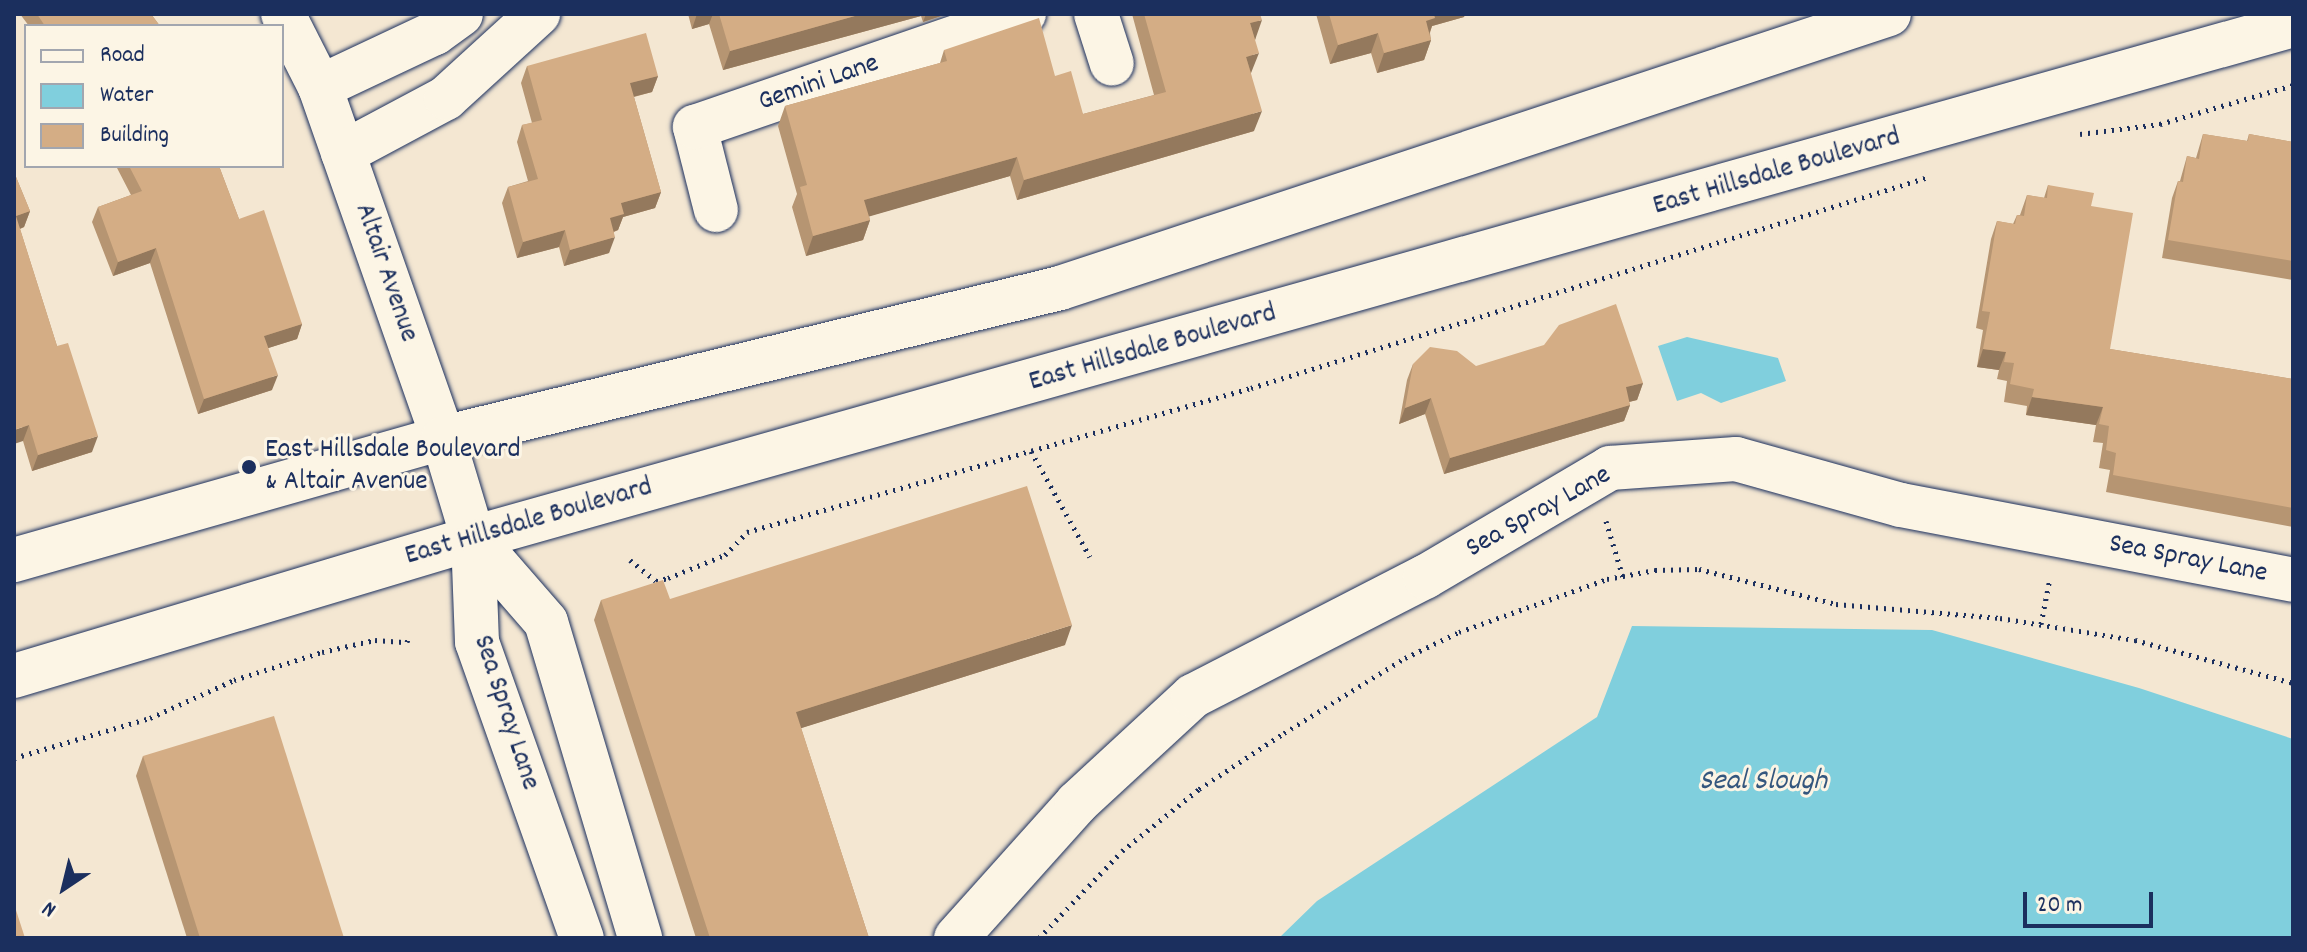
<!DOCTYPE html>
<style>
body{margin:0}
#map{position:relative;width:2307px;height:952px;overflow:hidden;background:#f4e7d2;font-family:Dekko,sans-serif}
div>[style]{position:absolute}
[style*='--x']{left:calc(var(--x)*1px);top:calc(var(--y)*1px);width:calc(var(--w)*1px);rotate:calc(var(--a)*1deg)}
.water>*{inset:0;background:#80cfdd}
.path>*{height:5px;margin-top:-2.5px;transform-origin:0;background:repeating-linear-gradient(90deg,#1b2f5e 0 2px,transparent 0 8px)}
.roads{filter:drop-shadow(0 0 2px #1b2f5e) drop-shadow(0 0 2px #1b2f5e)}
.minor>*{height:44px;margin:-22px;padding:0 22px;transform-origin:22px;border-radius:22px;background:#fcf5e5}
.major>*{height:44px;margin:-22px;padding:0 22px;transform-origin:22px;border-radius:22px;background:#fcf5e5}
.wall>*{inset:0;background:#b69572}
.shaded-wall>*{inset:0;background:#94795d}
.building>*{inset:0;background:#d4ad85}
.dots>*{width:22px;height:22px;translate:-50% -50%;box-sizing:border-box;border:4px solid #fcf5e5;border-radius:50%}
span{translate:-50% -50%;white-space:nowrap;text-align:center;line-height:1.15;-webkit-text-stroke:6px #fcf5e5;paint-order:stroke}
.street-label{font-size:28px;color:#1b2f5e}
.poi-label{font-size:28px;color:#1b2f5e}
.left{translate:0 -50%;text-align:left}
.water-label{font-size:30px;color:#34577e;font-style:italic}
.frame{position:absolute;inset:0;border:16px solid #1b2f5e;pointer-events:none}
.legend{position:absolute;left:24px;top:24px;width:260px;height:144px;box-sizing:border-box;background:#fcf5e5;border:2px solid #a2a6af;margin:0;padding:10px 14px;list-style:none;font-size:24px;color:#1b2f5e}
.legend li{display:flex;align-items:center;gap:16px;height:40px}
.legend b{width:40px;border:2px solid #a2a6af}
.north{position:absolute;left:24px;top:848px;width:80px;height:80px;-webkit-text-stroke:6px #fcf5e5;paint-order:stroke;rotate:215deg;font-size:22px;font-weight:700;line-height:32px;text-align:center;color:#1b2f5e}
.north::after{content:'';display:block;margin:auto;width:28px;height:36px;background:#1b2f5e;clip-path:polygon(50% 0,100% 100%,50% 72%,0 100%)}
.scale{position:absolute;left:2023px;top:892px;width:130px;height:36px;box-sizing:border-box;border:4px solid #1b2f5e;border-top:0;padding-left:10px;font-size:24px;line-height:28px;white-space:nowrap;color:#1b2f5e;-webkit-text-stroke:6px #fcf5e5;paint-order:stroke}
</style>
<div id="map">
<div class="water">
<i style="clip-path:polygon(1687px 337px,1778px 358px,1786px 381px,1721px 403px,1701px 393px,1677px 401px,1658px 346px)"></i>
<i style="clip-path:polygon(1632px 626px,1932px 630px,2139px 688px,2293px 739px,2293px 938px,1279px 938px,1317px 901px,1597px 717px)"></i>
</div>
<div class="path">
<i style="--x:2080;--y:134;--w:81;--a:-7.1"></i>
<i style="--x:2160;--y:124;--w:139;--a:-16.3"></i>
<i style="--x:1031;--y:451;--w:121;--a:60.9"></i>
<i style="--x:1606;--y:521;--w:59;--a:73.1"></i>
<i style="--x:630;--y:560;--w:33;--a:39"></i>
<i style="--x:656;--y:581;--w:12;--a:-14"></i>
<i style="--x:668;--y:578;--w:61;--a:-22"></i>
<i style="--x:725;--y:555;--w:32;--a:-46"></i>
<i style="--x:747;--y:532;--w:524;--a:-15.95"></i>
<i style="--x:1251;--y:388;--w:709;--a:-17.31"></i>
<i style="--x:2041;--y:624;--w:47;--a:-78.9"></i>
<i style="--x:14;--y:758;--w:142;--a:-16.4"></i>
<i style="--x:150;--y:718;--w:92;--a:-24.3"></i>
<i style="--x:234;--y:680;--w:92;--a:-17.7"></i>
<i style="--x:322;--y:652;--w:54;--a:-12.8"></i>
<i style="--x:375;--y:640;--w:32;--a:4"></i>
<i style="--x:407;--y:642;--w:6;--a:-72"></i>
<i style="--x:1039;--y:938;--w:120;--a:-46.3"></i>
<i style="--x:1122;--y:851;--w:99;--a:-38.8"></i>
<i style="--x:1199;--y:789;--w:102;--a:-33.4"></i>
<i style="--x:1284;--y:733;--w:142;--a:-31.8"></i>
<i style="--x:1405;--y:658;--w:60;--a:-25.7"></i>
<i style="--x:1459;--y:632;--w:157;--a:-19.7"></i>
<i style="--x:1607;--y:579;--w:49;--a:-10.6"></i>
<i style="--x:1655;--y:570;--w:44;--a:-1.3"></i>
<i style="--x:1699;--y:569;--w:141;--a:14.3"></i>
<i style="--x:1836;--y:604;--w:165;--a:4.9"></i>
<i style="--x:2000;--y:618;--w:137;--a:9.3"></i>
<i style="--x:2135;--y:640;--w:164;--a:15.2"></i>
</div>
<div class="roads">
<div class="minor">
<i style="--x:283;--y:14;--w:82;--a:63.1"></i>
<i style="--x:320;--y:87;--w:372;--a:70.7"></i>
<i style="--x:443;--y:438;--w:104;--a:73.3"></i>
<i style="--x:473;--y:538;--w:104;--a:87.8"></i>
<i style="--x:477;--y:642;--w:314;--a:70.5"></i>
<i style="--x:1096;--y:14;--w:52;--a:72.3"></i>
<i style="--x:320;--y:87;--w:127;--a:-25.2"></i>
<i style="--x:435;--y:33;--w:32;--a:-36"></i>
<i style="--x:343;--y:153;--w:117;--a:-28.1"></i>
<i style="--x:446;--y:98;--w:125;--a:-42.4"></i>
<i style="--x:716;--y:210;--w:86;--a:-104.2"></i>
<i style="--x:695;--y:127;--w:348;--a:-19"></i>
<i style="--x:473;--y:538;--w:111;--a:49"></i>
<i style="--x:546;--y:622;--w:330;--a:73.4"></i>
<i style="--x:956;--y:938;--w:181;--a:-48.1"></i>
<i style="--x:1077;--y:803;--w:158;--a:-42.7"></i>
<i style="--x:1193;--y:696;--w:261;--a:-27.2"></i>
<i style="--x:1425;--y:577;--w:215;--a:-30.5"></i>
<i style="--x:1610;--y:468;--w:126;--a:-4.1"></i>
<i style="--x:1736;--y:459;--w:171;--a:15.6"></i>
<i style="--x:1901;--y:505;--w:399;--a:10.8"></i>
</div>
<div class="major">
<i style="--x:14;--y:560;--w:446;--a:-15.9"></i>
<i style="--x:443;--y:438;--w:635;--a:-13.66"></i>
<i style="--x:1060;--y:288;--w:873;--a:-18.29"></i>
<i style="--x:14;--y:676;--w:479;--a:-16.7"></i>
<i style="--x:473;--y:538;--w:1891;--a:-15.74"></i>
</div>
</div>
<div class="wall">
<i style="clip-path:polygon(20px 14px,151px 14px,160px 26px,29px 26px)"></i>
<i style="clip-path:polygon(688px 14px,947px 14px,923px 22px,921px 16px,723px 70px,709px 24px,692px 29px)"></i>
<i style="clip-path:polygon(1132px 14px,1260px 14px,1255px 40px,1251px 73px,1254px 131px,1017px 200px,1010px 176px,869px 216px,870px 220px,863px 240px,806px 256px,792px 207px,797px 194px,778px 126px,785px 106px,940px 63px,944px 50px,1055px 76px,1083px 114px,1154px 95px)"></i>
<i style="clip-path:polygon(1316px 14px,1465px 14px,1464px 17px,1432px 26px,1430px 33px,1431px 40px,1424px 60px,1377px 73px,1371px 53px,1330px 64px)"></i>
<i style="clip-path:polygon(527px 66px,658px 76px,652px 92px,634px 97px,661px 192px,655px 208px,623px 217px,618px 230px,614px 232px,609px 253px,564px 266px,559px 247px,517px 258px,502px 203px,508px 187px,528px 181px,517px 142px,522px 125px,532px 123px,521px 83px)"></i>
<i style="clip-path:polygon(2203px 134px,2247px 141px,2249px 134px,2293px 142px,2293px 280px,2162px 258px,2172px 198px,2178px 181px,2180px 181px,2187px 156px,2196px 158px)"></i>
<i style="clip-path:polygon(116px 166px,219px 166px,239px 219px,302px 324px,297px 339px,268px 348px,272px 390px,198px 414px,150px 263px,113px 276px,92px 222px,98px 207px,131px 195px)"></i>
<i style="clip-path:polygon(14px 172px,30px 211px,24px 227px,20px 229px,57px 346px,92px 452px,32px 471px,23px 441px)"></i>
<i style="clip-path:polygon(2048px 185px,2091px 206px,2110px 349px,2293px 379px,2293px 527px,2106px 492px,2110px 470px,2099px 468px,2103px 443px,2093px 442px,2096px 425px,2026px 415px,2027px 406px,2004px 402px,2007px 381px,1997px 379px,1999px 370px,1977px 367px,1983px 330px,1976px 328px,1991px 239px,1997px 221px,2013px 224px,2017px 215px,2020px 215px,2027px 195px,2044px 198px)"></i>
<i style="clip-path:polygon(1413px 364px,1476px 366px,1643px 383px,1637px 400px,1629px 402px,1630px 405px,1624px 421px,1444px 474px,1425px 414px,1399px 424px,1407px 380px)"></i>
<i style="clip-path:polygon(670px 599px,1065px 645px,801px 728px,869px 938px,696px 938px,594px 620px,601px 600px)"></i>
<i style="clip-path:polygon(143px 756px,344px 938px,187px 938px,136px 776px)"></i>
</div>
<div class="shaded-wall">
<i style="clip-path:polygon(697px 14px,713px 14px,709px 24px,692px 29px)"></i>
<i style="clip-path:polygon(862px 14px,922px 14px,921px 16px,723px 70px,730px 51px)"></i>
<i style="clip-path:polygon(926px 14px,947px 14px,923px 22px)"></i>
<i style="clip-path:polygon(1430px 14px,1465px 14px,1464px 17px,1432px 26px,1428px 37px,1426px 21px)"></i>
<i style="clip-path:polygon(1262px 20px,1255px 40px,1250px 23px)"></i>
<i style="clip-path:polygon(1378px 33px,1371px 53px,1330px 64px,1338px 45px)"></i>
<i style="clip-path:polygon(1431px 40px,1424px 60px,1377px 73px,1384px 53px)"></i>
<i style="clip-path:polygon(1259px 53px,1251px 73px,1246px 57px)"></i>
<i style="clip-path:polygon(658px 76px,652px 92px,624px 99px,630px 83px)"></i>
<i style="clip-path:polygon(1262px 111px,1254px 131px,1017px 200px,1024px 180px)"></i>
<i style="clip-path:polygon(1017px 157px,1010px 176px,857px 220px,864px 200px)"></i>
<i style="clip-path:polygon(661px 192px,655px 208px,623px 217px,618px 230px,604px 235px,610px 218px,621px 203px)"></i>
<i style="clip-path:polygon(30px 211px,24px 227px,14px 231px,16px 216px)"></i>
<i style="clip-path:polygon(870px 220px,863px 240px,806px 256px,813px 236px)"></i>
<i style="clip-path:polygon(565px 230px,559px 247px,517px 258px,523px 242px)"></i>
<i style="clip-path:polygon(615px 237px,609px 253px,564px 266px,570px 250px)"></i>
<i style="clip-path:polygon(156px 248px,150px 263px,113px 276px,118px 262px)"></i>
<i style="clip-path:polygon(302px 324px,297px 339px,259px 351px,264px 336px)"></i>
<i style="clip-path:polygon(1983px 349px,2006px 352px,1999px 370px,1977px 367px)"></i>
<i style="clip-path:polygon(278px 375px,272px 390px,198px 414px,204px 399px)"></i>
<i style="clip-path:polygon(1643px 383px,1637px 400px,1620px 404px,1626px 387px)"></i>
<i style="clip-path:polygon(2032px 397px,2103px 407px,2096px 425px,2026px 415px)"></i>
<i style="clip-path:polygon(1431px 398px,1425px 414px,1399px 424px,1405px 408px)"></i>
<i style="clip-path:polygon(1630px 405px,1624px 421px,1444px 474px,1450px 458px)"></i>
<i style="clip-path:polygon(29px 425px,23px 441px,14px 444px,14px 430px)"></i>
<i style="clip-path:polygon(98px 436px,92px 452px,32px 471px,38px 455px)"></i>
<i style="clip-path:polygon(1072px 625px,1065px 645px,789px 732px,796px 712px)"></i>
</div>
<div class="building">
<i style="clip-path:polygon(37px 14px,151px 14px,160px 26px,45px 26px)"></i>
<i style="clip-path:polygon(719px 14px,862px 14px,730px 51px)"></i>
<i style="clip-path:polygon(1144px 14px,1260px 14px,1262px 20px,1250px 23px,1259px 53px,1246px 57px,1262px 111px,1024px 180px,1017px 157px,864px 200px,870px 220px,813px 236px,800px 187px,807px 185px,785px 106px,947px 61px,944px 50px,1039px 18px,1055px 76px,1071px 71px,1083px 114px,1166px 92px)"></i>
<i style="clip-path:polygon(1329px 14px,1434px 14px,1435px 18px,1426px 21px,1431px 40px,1384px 53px,1378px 33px,1338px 45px)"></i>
<i style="clip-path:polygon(646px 33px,658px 76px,630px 83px,661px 192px,621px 203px,624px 214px,610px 218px,615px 237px,570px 250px,565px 230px,523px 242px,508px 187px,538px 179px,522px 125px,542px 120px,527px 66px)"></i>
<i style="clip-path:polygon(2203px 134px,2248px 141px,2249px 134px,2293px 142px,2293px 261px,2168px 240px,2178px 181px,2183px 182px,2187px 156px,2199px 159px)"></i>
<i style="clip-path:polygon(129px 166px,219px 166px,239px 219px,264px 210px,302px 324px,264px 336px,278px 375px,204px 399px,156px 248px,118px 262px,98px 207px,142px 191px)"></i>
<i style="clip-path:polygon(14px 172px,30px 211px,16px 216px,57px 346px,68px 343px,98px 436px,38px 455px,29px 425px,14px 430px)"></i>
<i style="clip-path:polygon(2048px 185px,2094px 193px,2091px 206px,2133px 213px,2110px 349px,2293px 379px,2293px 508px,2113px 475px,2116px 453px,2106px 450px,2109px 426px,2099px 424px,2103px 407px,2032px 397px,2034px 389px,2010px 384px,2014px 363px,2004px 362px,2006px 352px,1983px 349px,1990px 312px,1982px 311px,1997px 221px,2015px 224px,2017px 215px,2024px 216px,2027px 195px,2047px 198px)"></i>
<i style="clip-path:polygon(1616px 304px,1643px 383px,1626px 387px,1630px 405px,1450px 458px,1431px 398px,1405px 408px,1413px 364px,1430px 347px,1457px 351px,1476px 366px,1544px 345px,1559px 325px)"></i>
<i style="clip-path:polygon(1027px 486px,1072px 625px,796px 712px,869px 938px,710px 938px,601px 600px,663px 580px,670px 599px)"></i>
<i style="clip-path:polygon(274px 716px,344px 938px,200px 938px,143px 756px)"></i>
<i style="clip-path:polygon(14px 904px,25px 938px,14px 938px)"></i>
</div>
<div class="dots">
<i style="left:249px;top:467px;background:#1b2f5e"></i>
</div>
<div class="street-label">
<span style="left:819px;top:84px;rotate:-19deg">Gemini Lane</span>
<span style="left:1777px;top:173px;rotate:-16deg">East Hillsdale Boulevard</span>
<span style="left:385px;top:273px;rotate:71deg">Altair Avenue</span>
<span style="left:1153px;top:349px;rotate:-16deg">East Hillsdale Boulevard</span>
<span style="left:1539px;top:513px;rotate:-29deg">Sea Spray Lane</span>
<span style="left:529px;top:523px;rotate:-16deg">East Hillsdale Boulevard</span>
<span style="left:2188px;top:560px;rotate:11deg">Sea Spray Lane</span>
<span style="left:505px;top:713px;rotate:72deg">Sea Spray Lane</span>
</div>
<div class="poi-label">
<span class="left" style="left:265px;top:467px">East Hillsdale Boulevard<br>&amp; Altair Avenue</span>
</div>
<div class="water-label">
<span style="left:1763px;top:783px">Seal Slough</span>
</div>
<div class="frame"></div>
<ul class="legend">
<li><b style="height:10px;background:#fcf5e5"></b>Road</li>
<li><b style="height:22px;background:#80cfdd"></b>Water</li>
<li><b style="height:22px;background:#d4ad85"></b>Building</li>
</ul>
<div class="north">N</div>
<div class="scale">20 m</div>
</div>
